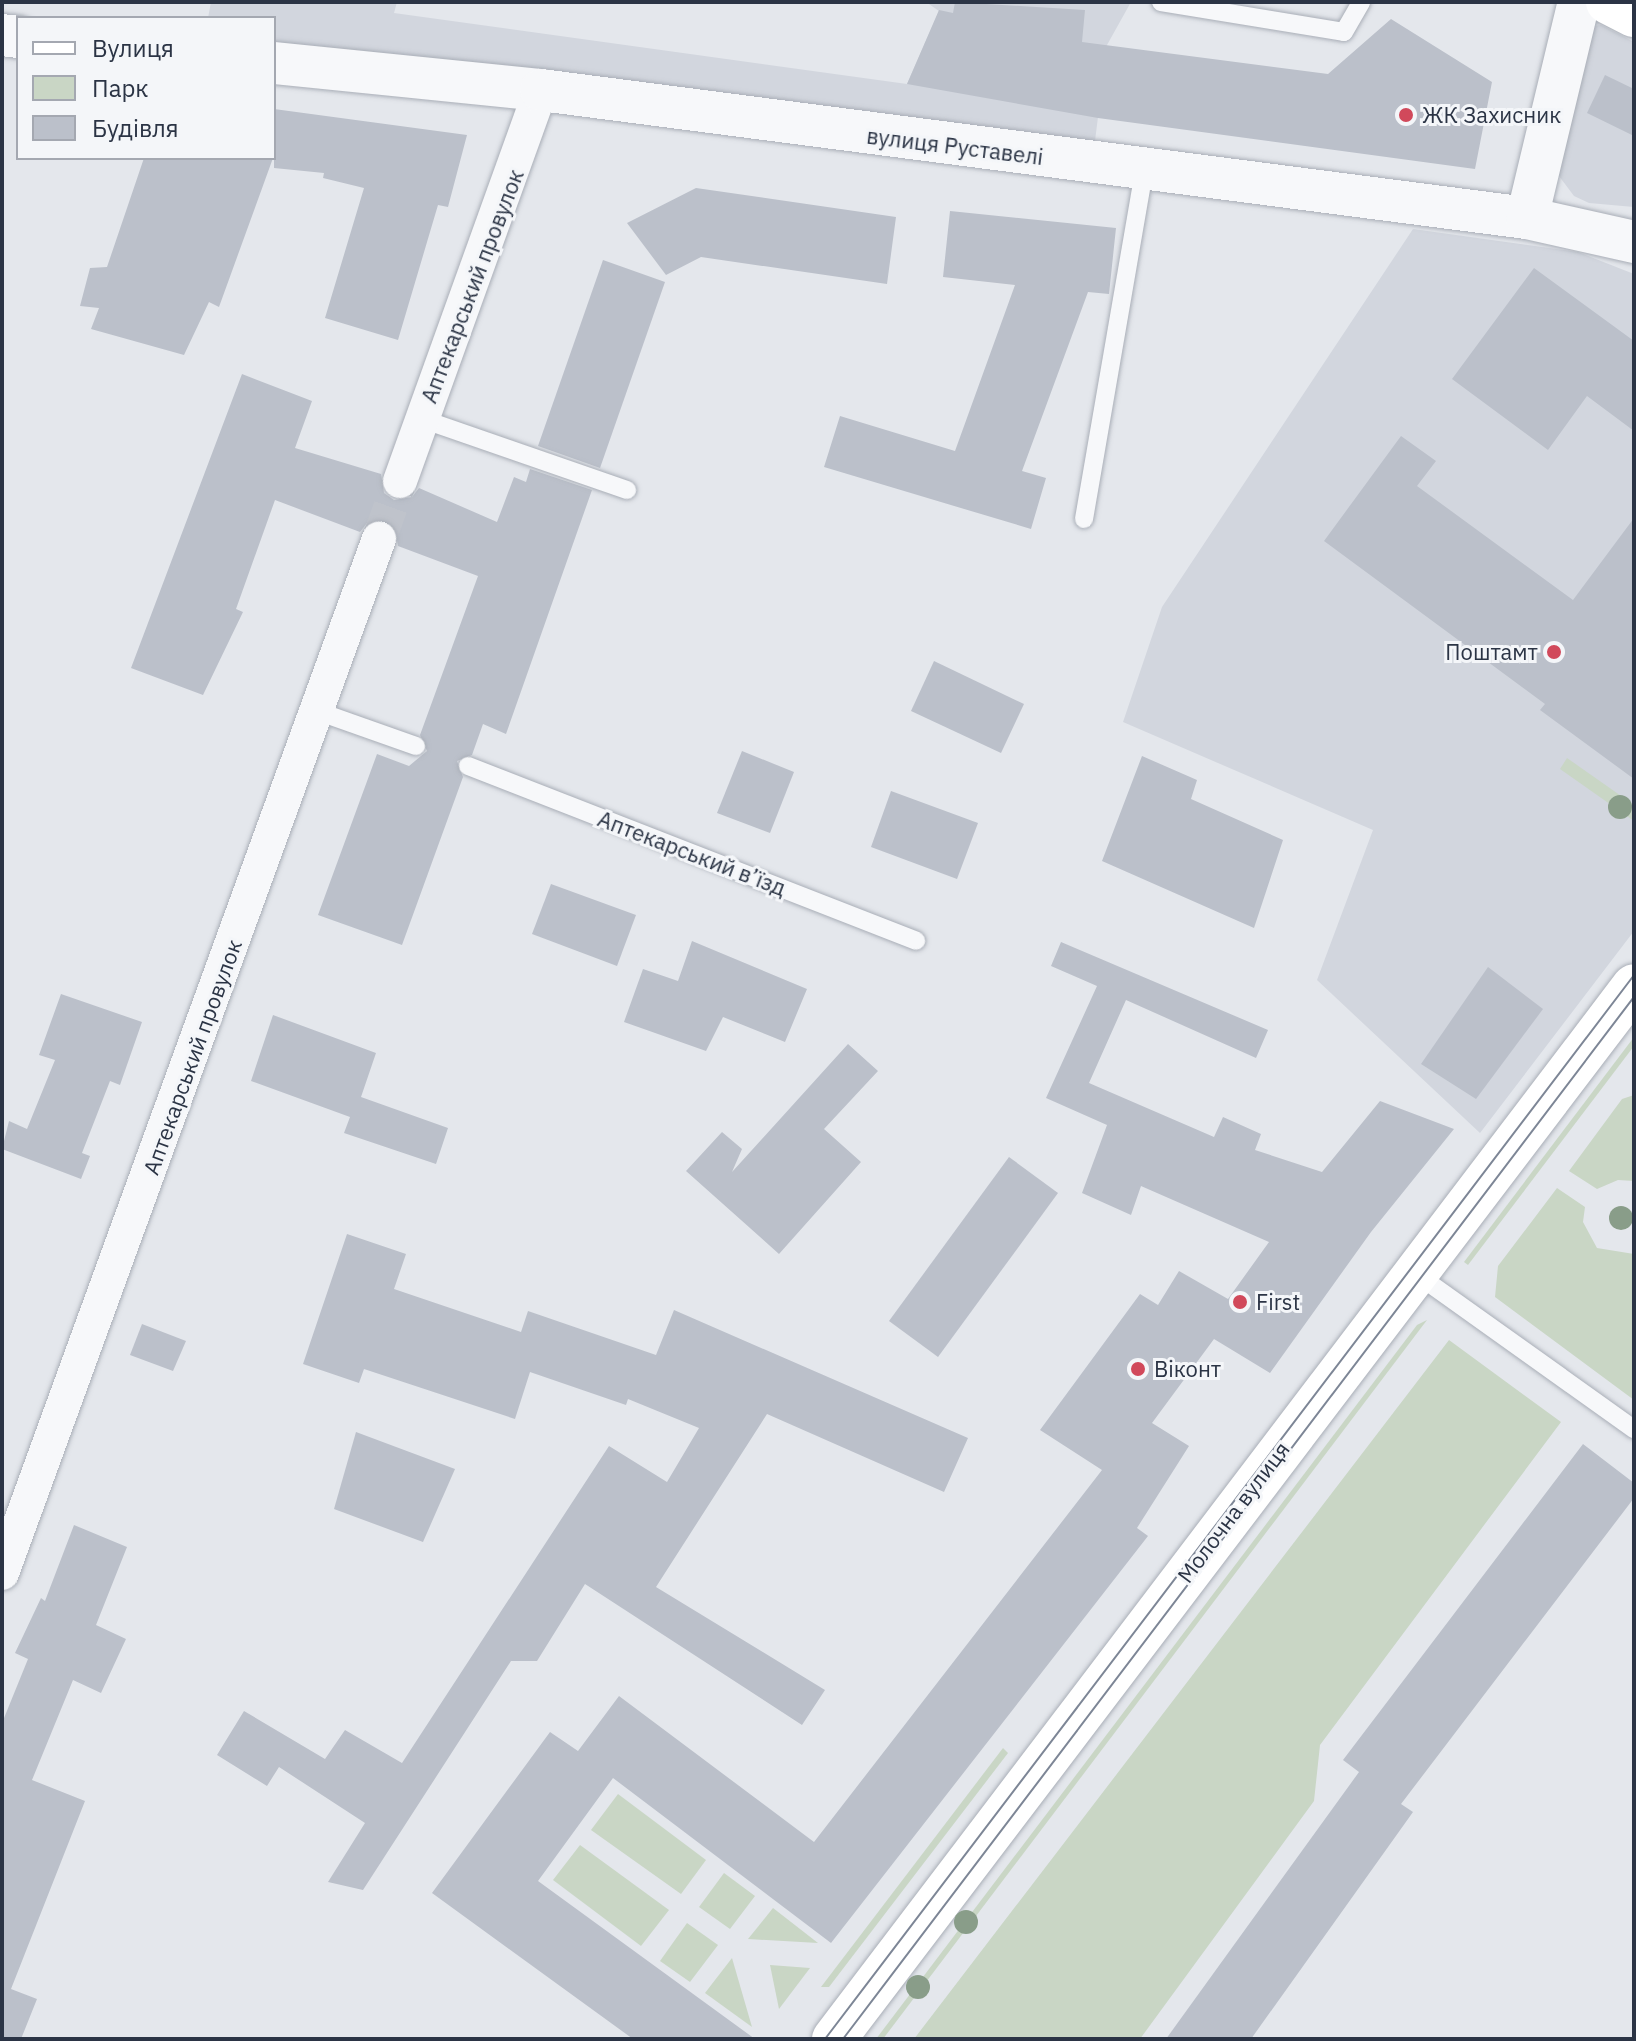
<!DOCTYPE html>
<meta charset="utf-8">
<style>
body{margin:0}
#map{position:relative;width:1636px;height:2041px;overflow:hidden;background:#e4e7ec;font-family:"IBM Plex Sans",sans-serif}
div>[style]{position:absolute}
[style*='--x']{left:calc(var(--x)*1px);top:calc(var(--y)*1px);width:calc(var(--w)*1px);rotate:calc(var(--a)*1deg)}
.built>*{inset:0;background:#d2d6de}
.green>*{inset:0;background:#c9d6c5}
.building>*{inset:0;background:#bbc0ca}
.minor-tunnel>*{height:34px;margin-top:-17px;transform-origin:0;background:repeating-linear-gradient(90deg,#bfc3cb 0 34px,transparent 0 51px)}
.roads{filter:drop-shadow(0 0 2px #a9aeb7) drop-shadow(0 0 2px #a9aeb7)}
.service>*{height:18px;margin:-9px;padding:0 9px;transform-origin:9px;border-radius:9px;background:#f7f8fa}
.minor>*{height:34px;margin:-17px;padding:0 17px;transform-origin:17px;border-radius:17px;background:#f7f8fa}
.tertiary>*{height:42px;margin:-21px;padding:0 21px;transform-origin:21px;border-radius:21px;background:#f7f8fa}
.secondary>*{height:44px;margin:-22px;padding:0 22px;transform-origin:22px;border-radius:22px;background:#fff}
.primary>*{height:44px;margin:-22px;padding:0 22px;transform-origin:22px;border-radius:22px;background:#fff}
.tram>*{height:2px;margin:-1px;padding:0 1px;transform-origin:1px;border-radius:1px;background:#7d8696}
.trees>*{width:24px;height:24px;margin:-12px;border-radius:50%;background:#899d89}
.dots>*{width:22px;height:22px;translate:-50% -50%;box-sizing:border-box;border:4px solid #f4f6f9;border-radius:50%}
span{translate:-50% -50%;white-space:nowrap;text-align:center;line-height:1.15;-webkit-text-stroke:6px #f4f6f9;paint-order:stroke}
.poi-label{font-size:22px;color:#2b3445}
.left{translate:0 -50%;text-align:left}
.right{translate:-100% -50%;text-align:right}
.street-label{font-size:22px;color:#2b3445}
.frame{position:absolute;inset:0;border:4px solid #2b3445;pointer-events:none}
.legend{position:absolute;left:16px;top:16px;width:260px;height:144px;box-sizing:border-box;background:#f4f6f9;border:2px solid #a4a8b1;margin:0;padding:10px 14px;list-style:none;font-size:24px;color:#2b3445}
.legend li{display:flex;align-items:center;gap:16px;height:40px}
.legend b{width:40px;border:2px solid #a4a8b1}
</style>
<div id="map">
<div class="built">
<i style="clip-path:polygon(211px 2px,397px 2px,394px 13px,907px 84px,939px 11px,926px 2px,1131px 2px,1107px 45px,1094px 149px,525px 69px,274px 42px,274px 18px,208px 18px)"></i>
<i style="clip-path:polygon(1601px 25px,1634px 42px,1634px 207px,1589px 203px,1574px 196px,1556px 172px,1594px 26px)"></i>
<i style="clip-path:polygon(1413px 229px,1578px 252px,1634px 274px,1634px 931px,1480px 1133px,1317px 980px,1373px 830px,1123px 722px,1162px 607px)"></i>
</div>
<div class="green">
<i style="clip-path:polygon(1567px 758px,1634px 805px,1634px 821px,1560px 769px)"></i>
<i style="clip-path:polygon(1634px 1037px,1634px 1046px,1468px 1265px,1464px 1262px)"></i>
<i style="clip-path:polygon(1634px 1095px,1634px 1181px,1618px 1180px,1597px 1189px,1569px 1171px,1622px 1099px)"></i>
<i style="clip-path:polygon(1557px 1188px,1585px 1207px,1583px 1222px,1597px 1248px,1634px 1254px,1634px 1400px,1495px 1297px,1498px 1266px)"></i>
<i style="clip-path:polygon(1427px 1320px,883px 2039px,876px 2039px,1417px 1325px)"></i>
<i style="clip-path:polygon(1449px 1340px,1561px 1422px,1320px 1745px,1314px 1801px,1140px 2039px,914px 2039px)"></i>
<i style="clip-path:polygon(1003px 1748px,1008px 1753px,829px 1987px,821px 1987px)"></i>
<i style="clip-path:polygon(618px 1794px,706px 1860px,681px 1894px,591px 1830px)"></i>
<i style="clip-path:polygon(580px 1845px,669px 1910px,641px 1946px,553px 1880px)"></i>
<i style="clip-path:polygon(724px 1873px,755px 1896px,730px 1929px,699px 1907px)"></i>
<i style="clip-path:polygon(773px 1908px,818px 1943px,748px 1939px)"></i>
<i style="clip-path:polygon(687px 1923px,718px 1945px,690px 1982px,660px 1961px)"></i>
<i style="clip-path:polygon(732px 1958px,752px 2027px,705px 1993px)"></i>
<i style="clip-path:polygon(770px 1965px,810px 1968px,779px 2009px)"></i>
</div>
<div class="building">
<i style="clip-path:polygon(955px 2px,1085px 10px,1082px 42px,1328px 74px,1391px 19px,1492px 82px,1475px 169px,1098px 118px,907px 84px,939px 10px,953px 13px)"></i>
<i style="clip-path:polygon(1605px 75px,1634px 89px,1634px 136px,1587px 113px)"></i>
<i style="clip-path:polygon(274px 109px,467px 135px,448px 207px,438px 205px,398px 340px,325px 318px,364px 188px,323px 178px,324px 173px,274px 168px)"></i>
<i style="clip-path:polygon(144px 158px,273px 158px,219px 307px,209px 302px,184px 355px,91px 329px,99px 308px,80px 306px,90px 268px,107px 267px)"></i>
<i style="clip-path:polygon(696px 188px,896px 217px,887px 284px,701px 257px,666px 275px,627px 223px)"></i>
<i style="clip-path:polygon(950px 211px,1116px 228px,1109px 294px,1088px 292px,1022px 471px,1046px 478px,1031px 529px,824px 467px,840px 416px,955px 451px,1015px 285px,943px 277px)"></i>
<i style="clip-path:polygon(603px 260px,665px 282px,600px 468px,538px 446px)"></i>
<i style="clip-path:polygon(1534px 268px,1634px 341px,1634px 431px,1587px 396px,1548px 450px,1452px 379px)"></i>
<i style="clip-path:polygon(242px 374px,312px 401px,295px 448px,381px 474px,384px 493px,394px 500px,412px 497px,419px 488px,497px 522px,514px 477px,526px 482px,530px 469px,592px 490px,506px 734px,483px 724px,472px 755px,457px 761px,463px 777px,402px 945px,318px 915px,377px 754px,409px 766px,427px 751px,420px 735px,478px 576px,398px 546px,395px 527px,385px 520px,367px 523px,360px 532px,275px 500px,236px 609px,243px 612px,203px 695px,131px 668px)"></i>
<i style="clip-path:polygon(1401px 436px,1436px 461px,1417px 486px,1573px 600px,1634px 518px,1634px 779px,1540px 710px,1545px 704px,1324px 541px)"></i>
<i style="clip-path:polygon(934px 661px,1024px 704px,1001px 753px,911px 711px)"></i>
<i style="clip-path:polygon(742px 751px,794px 772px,770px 833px,717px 813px)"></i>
<i style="clip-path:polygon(1142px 756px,1197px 780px,1191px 799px,1283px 840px,1254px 928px,1102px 861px)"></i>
<i style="clip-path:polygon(891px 791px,978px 823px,957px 879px,871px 847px)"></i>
<i style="clip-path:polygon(551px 884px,636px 915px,617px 966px,532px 934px)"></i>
<i style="clip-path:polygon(692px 941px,807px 989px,785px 1042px,723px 1017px,706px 1051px,624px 1022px,643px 969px,678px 981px)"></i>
<i style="clip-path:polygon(1061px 942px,1268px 1030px,1256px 1058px,1126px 1000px,1089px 1083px,1214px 1137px,1223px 1117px,1261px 1134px,1255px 1150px,1322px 1172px,1380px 1101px,1454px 1129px,1371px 1232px,1270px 1373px,1214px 1339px,1152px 1423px,1189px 1446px,1137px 1528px,1148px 1536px,831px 1943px,613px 1778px,538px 1881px,755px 2039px,633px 2039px,432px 1893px,550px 1732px,578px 1751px,619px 1696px,814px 1842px,1102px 1470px,1040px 1430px,1140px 1294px,1158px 1305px,1179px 1271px,1228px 1299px,1269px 1242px,1141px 1186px,1131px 1215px,1082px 1193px,1107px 1125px,1046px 1098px,1097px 986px,1051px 966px)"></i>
<i style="clip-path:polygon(1488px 967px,1543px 1009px,1476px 1099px,1421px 1064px)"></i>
<i style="clip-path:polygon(61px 994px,142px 1022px,120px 1085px,110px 1081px,82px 1153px,90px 1156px,81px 1179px,2px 1149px,9px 1121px,27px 1129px,55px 1060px,39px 1055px)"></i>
<i style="clip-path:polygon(273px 1015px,376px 1053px,361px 1097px,448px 1128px,436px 1164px,344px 1133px,350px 1117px,251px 1081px)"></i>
<i style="clip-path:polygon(848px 1044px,878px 1071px,824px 1129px,861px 1162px,779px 1254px,686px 1171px,722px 1132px,742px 1149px,732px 1172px)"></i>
<i style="clip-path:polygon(1009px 1157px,1058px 1193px,938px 1357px,889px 1321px)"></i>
<i style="clip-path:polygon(347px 1234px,406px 1254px,394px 1289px,521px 1332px,528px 1311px,656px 1355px,674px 1310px,968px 1438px,944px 1492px,767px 1414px,656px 1587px,825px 1690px,802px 1725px,585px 1584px,537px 1661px,511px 1661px,363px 1890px,328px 1882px,365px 1823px,279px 1767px,267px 1786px,217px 1755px,244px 1711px,325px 1759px,345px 1730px,402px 1763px,609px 1446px,667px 1482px,699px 1428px,628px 1399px,626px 1405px,530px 1372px,515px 1419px,364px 1369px,359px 1383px,303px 1364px)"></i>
<i style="clip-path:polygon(142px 1324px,186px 1341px,173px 1371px,130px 1355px)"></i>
<i style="clip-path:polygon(356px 1432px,455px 1469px,423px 1542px,334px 1509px)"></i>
<i style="clip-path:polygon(1583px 1444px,1634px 1483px,1634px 1498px,1401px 1804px,1413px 1812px,1251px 2039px,1166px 2039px,1359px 1772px,1343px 1760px)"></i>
<i style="clip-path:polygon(74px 1525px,127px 1547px,96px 1625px,126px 1639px,101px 1693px,73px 1680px,32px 1780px,85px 1801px,11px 1989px,37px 1999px,21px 2039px,2px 2039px,2px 1723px,28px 1659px,15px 1653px,41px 1598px,45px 1601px)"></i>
</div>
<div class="minor-tunnel">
<i style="--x:379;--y:539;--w:62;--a:-70.1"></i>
</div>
<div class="roads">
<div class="service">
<i style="--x:1161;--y:2;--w:185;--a:9.3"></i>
<i style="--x:1344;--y:32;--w:34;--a:-60"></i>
<i style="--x:422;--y:419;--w:217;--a:19.1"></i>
<i style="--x:1084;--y:519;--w:354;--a:-80.2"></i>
<i style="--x:317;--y:711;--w:105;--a:19.5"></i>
<i style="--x:468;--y:766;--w:481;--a:21.3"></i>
<i style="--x:1415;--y:1273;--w:269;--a:35.5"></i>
</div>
<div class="minor">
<i style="--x:400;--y:481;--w:416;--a:-70.2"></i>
<i style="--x:2;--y:1573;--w:1101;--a:-69.97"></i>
</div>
<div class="tertiary">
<i style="--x:2;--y:35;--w:16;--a:7"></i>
<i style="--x:274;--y:63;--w:268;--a:5.8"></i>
<i style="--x:541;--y:90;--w:994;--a:7.4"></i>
<i style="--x:1527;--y:218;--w:110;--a:12.6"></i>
<i style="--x:1527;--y:218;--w:222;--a:-76.5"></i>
</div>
<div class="secondary">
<i style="--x:1608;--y:2;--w:29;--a:27"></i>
</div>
<div class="primary">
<i style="--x:834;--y:2039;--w:1322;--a:-52.77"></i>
</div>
</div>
<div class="tram">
<i style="--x:825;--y:2039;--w:1337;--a:-52.75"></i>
<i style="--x:843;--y:2039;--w:1308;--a:-52.8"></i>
</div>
<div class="trees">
<i style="left:1620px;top:807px"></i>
<i style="left:1621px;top:1218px"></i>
<i style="left:966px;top:1922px"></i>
<i style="left:918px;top:1987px"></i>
</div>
<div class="dots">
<i style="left:1406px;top:115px;background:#d1495b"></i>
<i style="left:1554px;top:652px;background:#d1495b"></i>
<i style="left:1240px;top:1302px;background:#d1495b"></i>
<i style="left:1138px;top:1369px;background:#d1495b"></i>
</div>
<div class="poi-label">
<span class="left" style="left:1422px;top:115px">ЖК Захисник</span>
<span class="right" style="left:1538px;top:652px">Поштамт</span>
<span class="left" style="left:1256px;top:1302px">First</span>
<span class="left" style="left:1154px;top:1369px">Віконт</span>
</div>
<div class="street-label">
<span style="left:955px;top:146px;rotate:7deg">вулиця Руставелі</span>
<span style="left:472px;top:286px;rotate:-69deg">Аптекарський провулок</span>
<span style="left:692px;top:853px;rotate:21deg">Аптекарський в’їзд</span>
<span style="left:192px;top:1057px;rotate:-70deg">Аптекарський провулок</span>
<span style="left:1233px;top:1512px;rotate:-53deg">Молочна вулиця</span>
</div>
<div class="frame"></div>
<ul class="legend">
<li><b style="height:10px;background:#fff"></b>Вулиця</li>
<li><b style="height:22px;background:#c9d6c5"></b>Парк</li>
<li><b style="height:22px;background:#bbc0ca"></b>Будівля</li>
</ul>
</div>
